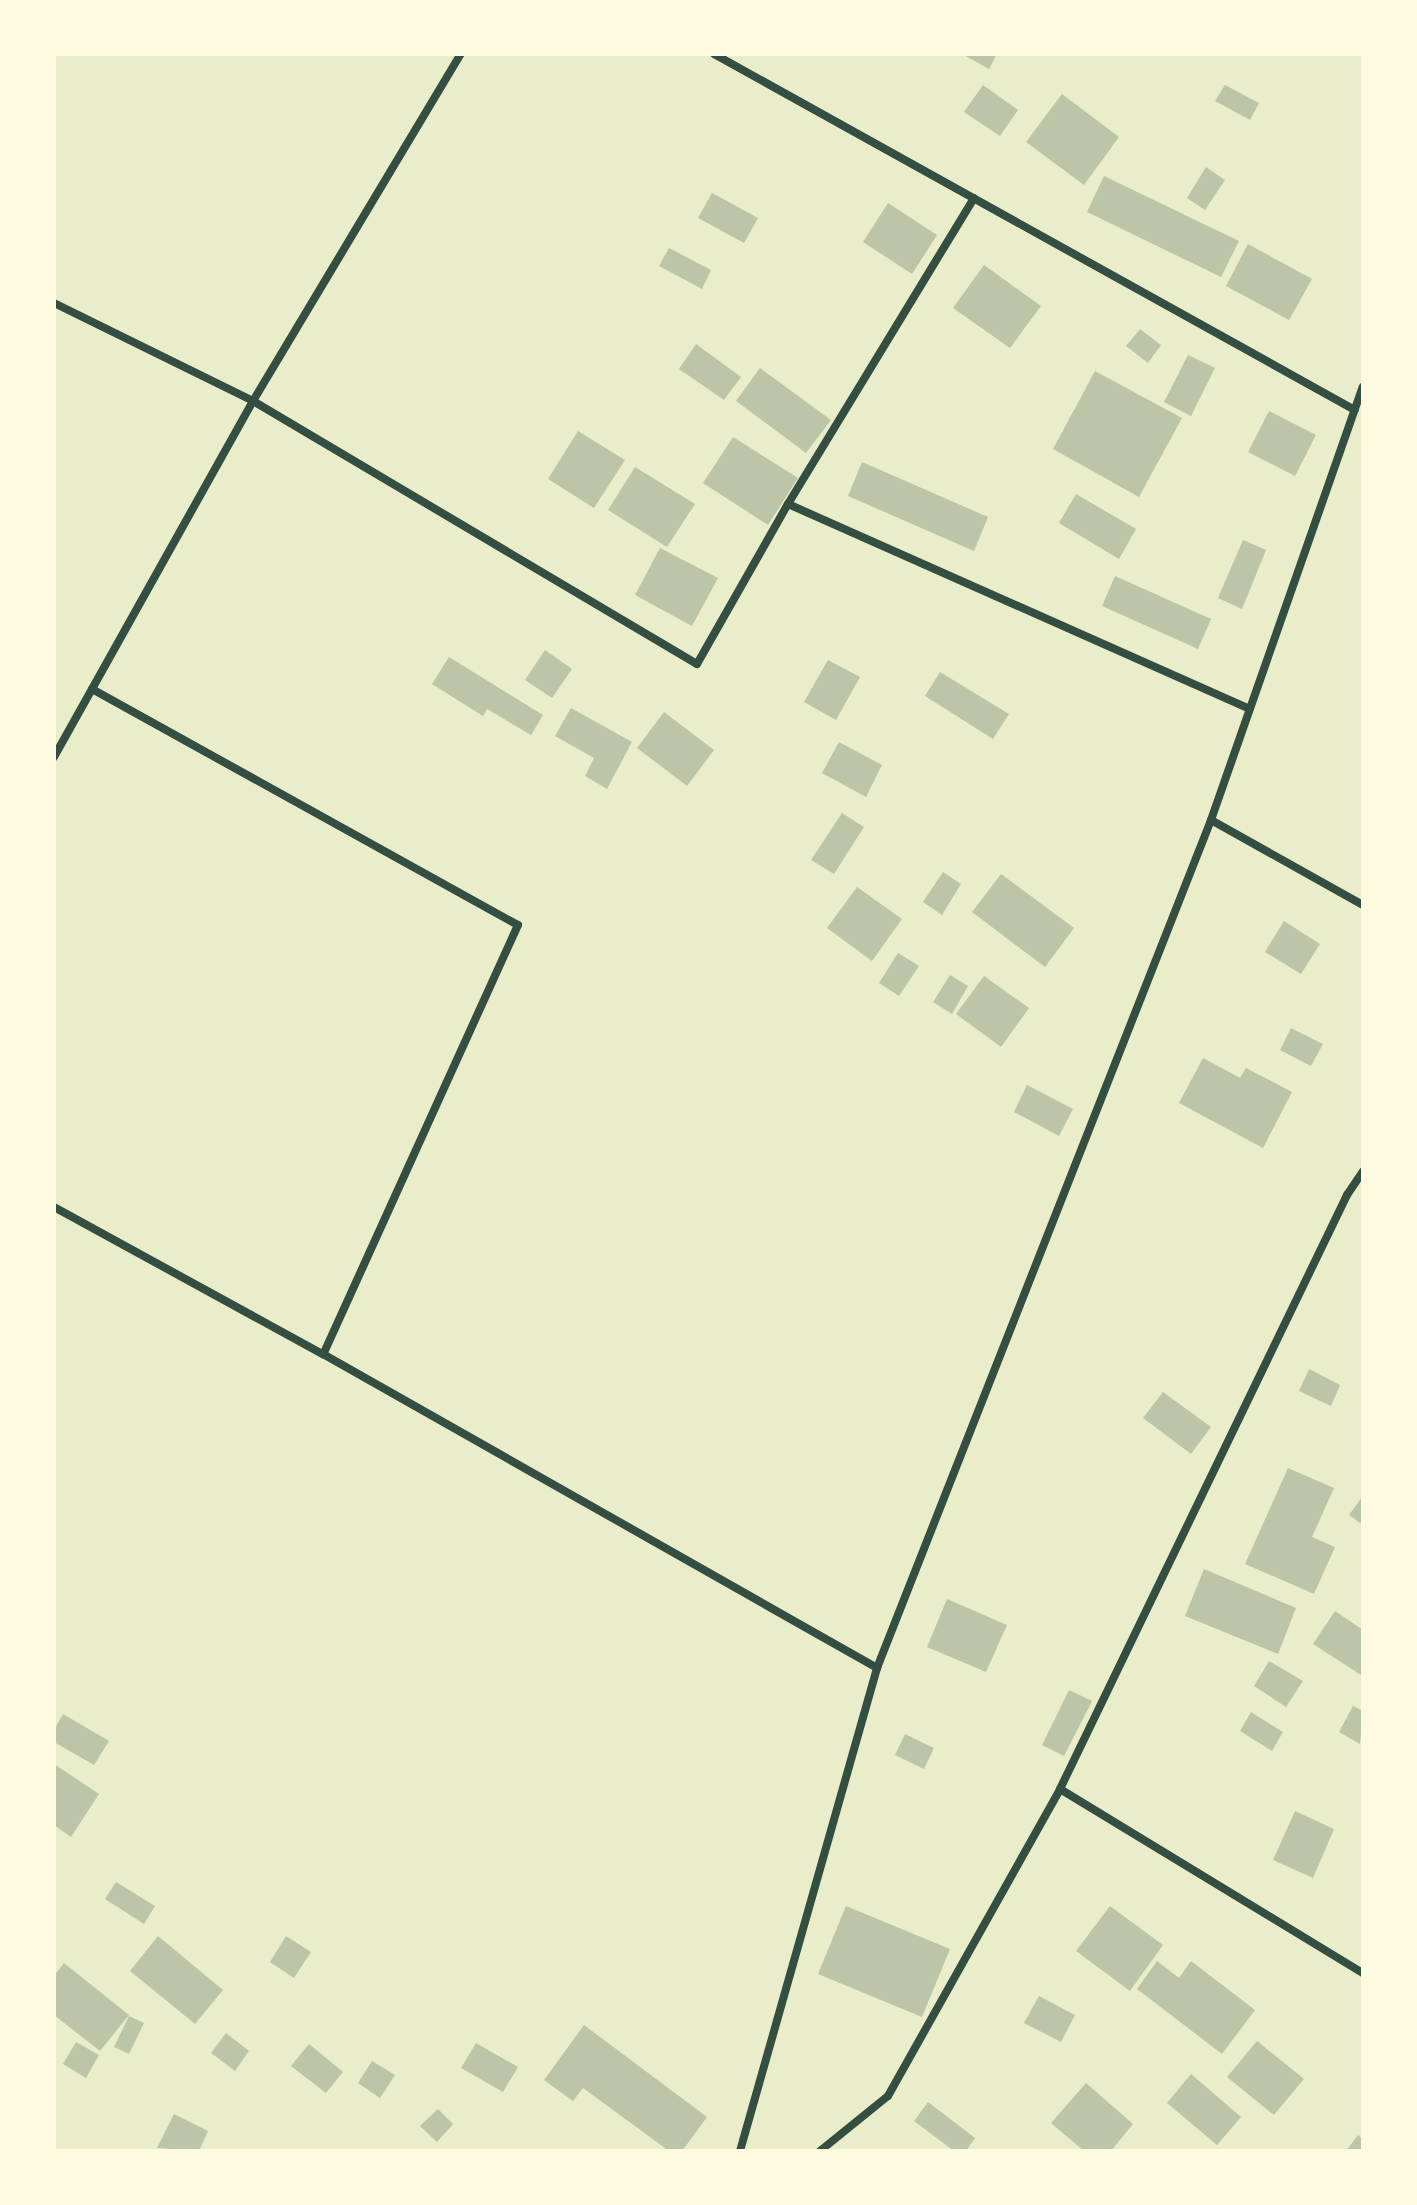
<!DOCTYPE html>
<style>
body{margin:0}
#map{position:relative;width:1417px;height:2205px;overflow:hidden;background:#e9edc9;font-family:Arial,sans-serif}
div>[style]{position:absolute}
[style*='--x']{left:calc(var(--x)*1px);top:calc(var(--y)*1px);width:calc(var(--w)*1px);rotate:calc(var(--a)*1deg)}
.building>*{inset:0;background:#bcc5a7}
.minor>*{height:8px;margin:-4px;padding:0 4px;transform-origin:4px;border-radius:4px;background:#344e41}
span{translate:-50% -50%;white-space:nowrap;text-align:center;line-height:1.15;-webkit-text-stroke:7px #fefae0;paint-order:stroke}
.frame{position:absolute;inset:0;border:56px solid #fefae0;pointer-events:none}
</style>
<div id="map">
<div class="building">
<i style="clip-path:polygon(962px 54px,997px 54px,989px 69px)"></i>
<i style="clip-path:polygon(983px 85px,1018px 110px,1000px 136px,964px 112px)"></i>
<i style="clip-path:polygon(1225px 85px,1259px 103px,1250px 120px,1215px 101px)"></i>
<i style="clip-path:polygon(1062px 94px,1119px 137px,1084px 185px,1026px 142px)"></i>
<i style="clip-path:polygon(1206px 167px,1225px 180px,1205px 210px,1187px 198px)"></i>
<i style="clip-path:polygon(1104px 176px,1239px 241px,1221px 277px,1087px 212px)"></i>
<i style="clip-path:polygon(712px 193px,758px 218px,744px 243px,698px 218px)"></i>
<i style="clip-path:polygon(888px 203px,937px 235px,912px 274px,863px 242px)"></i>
<i style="clip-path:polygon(1248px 244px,1312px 279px,1289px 320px,1226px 286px)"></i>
<i style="clip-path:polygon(669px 248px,711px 270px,702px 289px,659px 266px)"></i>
<i style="clip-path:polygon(984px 265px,1041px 306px,1010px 348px,953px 308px)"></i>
<i style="clip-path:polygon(1140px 329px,1161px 345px,1148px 363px,1126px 346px)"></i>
<i style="clip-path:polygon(696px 344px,741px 377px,724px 400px,679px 369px)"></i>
<i style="clip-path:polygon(1188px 355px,1215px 368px,1191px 416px,1164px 402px)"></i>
<i style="clip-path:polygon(760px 368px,831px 420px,806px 453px,736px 401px)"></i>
<i style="clip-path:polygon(1095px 371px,1182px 418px,1139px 497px,1053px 449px)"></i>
<i style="clip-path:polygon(1269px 411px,1316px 435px,1295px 476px,1248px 452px)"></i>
<i style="clip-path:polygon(578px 431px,625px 460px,594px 508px,548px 479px)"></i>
<i style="clip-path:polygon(733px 437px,798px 478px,768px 525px,703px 483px)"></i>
<i style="clip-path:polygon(862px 462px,988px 517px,974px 551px,848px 496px)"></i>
<i style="clip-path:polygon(635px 467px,695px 504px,667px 547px,608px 510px)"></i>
<i style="clip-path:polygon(1076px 494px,1136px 529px,1119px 559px,1059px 523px)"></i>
<i style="clip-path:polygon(1243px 540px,1266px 550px,1242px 609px,1218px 598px)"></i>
<i style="clip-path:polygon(660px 548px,718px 578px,692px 626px,635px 595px)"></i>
<i style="clip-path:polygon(1115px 576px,1211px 619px,1198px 649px,1102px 606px)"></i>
<i style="clip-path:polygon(545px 650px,572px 669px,552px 698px,525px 680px)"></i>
<i style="clip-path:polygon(449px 657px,543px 715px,531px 735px,487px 709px,483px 716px,432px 684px)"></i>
<i style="clip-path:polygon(828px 660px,860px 677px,836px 720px,804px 702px)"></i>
<i style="clip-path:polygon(940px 672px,1009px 714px,993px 739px,925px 696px)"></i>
<i style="clip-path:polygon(571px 708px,632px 742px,607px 789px,585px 776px,594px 758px,555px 736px)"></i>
<i style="clip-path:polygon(664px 712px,714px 750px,687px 786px,637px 748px)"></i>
<i style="clip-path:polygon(839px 742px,882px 765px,866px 797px,822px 773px)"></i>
<i style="clip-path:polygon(842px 813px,864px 827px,834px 874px,811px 860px)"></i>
<i style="clip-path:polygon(943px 872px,961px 884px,942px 915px,923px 902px)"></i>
<i style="clip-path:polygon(1001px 874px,1074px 928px,1045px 967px,972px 912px)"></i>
<i style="clip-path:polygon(857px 887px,902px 919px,872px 961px,827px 928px)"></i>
<i style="clip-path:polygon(1284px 921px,1320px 944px,1301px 974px,1265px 952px)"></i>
<i style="clip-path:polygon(898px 953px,919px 966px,899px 996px,879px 983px)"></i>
<i style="clip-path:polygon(950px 975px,968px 986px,952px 1014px,933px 1002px)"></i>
<i style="clip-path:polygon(984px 976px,1029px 1008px,1001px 1047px,956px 1014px)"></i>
<i style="clip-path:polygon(1291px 1028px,1323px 1044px,1311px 1066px,1280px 1050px)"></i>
<i style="clip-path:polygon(1203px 1058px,1240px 1078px,1246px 1068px,1292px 1092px,1263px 1148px,1179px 1103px)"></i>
<i style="clip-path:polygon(1027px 1085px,1073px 1109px,1059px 1136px,1014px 1112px)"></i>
<i style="clip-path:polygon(1309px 1369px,1340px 1385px,1331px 1406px,1299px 1391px)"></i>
<i style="clip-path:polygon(1163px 1392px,1211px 1427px,1191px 1454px,1143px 1418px)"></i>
<i style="clip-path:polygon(1288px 1468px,1334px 1488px,1312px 1537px,1335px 1547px,1314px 1594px,1245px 1564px)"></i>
<i style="clip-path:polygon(1363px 1496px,1363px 1525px,1349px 1515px)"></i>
<i style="clip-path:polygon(1204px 1569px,1296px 1608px,1278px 1654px,1185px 1616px)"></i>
<i style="clip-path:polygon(947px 1599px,1007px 1625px,986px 1672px,927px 1647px)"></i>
<i style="clip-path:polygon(1335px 1611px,1363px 1630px,1361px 1675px,1313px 1644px)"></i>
<i style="clip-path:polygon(1269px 1661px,1303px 1681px,1286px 1707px,1254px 1686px)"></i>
<i style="clip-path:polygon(1069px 1690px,1092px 1701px,1064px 1756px,1042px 1745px)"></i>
<i style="clip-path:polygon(1353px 1706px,1363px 1711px,1360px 1744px,1339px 1732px)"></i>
<i style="clip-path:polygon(1251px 1712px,1283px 1732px,1272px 1751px,1240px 1731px)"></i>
<i style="clip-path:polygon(63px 1714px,109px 1741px,94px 1765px,54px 1742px,54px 1730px)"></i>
<i style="clip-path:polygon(905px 1734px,934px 1748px,924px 1769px,895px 1755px)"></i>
<i style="clip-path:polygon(54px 1764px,99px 1794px,71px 1837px,54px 1825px)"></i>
<i style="clip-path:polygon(1295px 1811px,1334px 1829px,1313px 1878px,1273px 1860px)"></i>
<i style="clip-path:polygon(116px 1882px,155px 1906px,144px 1924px,105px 1899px)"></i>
<i style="clip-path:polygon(846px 1906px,950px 1949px,922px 2017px,818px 1974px)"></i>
<i style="clip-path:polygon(1110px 1906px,1163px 1945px,1130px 1991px,1076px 1951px)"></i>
<i style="clip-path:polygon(158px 1936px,223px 1990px,195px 2024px,130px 1971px)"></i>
<i style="clip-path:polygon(286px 1936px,311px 1952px,294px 1978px,270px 1962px)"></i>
<i style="clip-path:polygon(1157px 1961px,1179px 1978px,1191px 1961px,1255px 2010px,1222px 2054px,1137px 1989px)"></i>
<i style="clip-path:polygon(64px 1963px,129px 2015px,100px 2051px,54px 2015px,54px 1976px)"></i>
<i style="clip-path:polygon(1039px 1996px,1075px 2015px,1061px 2042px,1024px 2023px)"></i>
<i style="clip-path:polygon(129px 2016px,144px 2023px,129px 2054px,114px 2047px)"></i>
<i style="clip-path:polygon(584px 2025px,707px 2117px,682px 2151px,669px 2151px,583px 2088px,573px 2101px,544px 2080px)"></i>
<i style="clip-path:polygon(226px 2033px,249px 2051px,235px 2071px,211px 2053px)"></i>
<i style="clip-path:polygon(1257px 2041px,1304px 2079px,1274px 2115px,1227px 2077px)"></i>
<i style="clip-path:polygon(76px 2042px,99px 2055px,86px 2078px,63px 2064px)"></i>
<i style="clip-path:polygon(476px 2043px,518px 2067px,503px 2092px,461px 2068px)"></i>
<i style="clip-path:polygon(309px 2044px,343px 2072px,326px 2093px,291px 2066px)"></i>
<i style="clip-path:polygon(372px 2061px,395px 2075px,380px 2098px,358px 2083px)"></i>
<i style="clip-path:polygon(1191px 2074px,1241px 2117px,1217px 2145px,1167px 2103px)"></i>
<i style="clip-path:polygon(1086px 2083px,1133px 2124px,1111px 2151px,1084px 2151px,1051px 2123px)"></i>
<i style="clip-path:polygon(928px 2102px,975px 2138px,966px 2151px,954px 2151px,914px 2121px)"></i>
<i style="clip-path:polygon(438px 2109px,453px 2124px,437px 2142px,420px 2126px)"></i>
<i style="clip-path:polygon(174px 2114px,208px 2131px,199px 2151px,157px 2148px)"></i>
<i style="clip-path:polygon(1358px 2135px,1363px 2139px,1363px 2151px,1346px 2151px)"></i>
</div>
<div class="minor">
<i style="--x:714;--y:54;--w:733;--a:29.05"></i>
<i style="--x:54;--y:303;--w:222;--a:26.2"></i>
<i style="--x:253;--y:401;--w:516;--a:30.64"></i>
<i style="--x:697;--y:664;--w:184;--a:-60.4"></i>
<i style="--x:788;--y:504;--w:358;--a:-58.7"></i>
<i style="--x:788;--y:504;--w:505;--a:23.93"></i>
<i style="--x:92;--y:689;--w:487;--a:29"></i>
<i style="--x:518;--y:925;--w:471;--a:114.4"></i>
<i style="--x:54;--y:757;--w:408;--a:-60.8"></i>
<i style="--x:253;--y:401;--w:405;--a:-59.1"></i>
<i style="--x:1211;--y:820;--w:174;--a:29.2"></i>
<i style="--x:54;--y:1207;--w:307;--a:28.7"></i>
<i style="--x:323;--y:1354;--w:637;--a:29.54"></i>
<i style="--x:1060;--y:1789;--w:354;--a:31.3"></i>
<i style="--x:740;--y:2151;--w:502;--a:-74.16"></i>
<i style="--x:877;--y:1668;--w:911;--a:-68.5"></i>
<i style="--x:1211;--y:820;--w:459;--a:-70.7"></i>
<i style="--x:820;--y:2151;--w:87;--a:-39"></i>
<i style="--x:888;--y:2096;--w:352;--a:-60.7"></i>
<i style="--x:1060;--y:1789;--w:660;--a:-64.21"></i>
<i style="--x:1347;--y:1195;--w:29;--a:-56"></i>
</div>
<div class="frame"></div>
</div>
